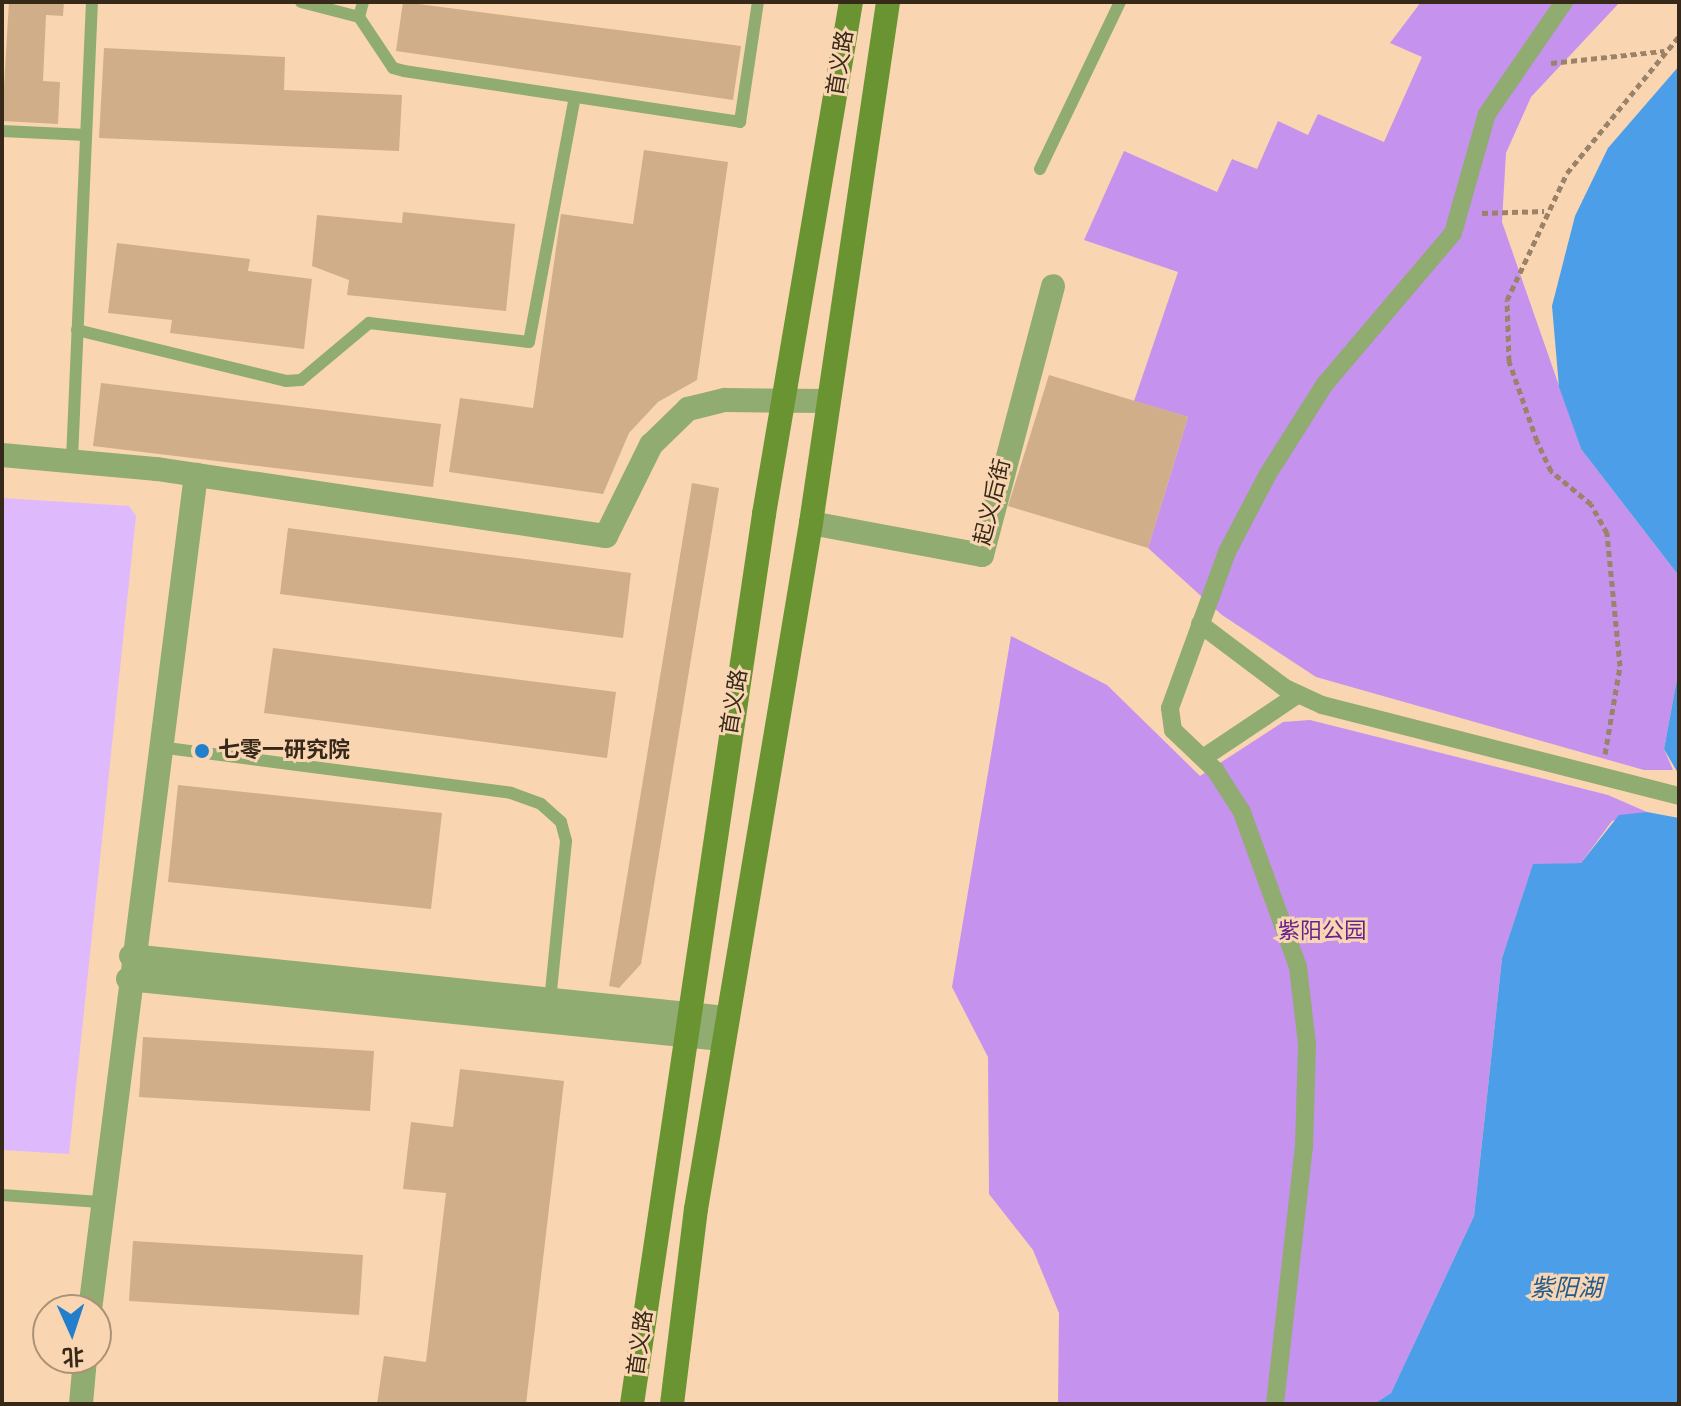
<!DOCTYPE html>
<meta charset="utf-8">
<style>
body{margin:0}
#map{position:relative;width:1681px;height:1406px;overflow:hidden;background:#f9d6b1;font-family:"Alegreya Sans","Noto Sans SC",sans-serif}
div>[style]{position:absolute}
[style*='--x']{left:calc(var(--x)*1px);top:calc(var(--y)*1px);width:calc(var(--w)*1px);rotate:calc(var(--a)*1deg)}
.green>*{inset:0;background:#debafc}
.forest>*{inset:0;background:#c592ed}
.water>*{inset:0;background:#4d9ee9}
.building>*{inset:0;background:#cfae89}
.path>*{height:5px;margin-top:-2.5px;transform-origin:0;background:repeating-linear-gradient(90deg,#9b8369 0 6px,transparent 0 10px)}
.service>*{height:12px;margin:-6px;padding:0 6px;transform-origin:6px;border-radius:6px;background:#90ac70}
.pedestrian>*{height:18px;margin:-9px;padding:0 9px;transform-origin:9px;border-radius:9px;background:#90ac70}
.minor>*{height:24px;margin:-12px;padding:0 12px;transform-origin:12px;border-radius:12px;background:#90ac70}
.secondary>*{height:24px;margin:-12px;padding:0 12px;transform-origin:12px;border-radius:12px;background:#6a9332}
.dots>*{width:22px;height:22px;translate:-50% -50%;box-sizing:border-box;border:4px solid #f9d6b1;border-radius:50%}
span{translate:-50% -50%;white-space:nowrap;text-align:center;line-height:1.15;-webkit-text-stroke:6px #f9d6b1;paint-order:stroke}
.street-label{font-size:22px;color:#36291a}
.poi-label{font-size:22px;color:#36291a;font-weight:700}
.left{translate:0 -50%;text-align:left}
.park-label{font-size:22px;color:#65248d}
.water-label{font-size:24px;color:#235a8c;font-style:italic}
.frame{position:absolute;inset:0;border:4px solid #36291a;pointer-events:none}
.north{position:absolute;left:32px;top:1294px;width:80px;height:80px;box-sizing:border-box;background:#f9d6b1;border:2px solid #ab9175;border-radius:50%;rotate:177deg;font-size:22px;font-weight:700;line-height:32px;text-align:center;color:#36291a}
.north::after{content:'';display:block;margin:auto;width:28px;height:36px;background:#237ecb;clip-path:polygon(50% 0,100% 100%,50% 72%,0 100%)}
</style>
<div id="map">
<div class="green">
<i style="clip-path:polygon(2px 498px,129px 506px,136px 516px,69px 1154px,2px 1150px)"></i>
</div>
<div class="forest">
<i style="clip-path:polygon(1421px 2px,1620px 2px,1531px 97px,1506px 153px,1502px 222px,1581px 449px,1679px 576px,1679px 668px,1664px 749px,1673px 770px,1644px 770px,1316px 677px,1222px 615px,1148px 548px,1188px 417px,1134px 401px,1178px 272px,1084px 240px,1124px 151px,1217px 192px,1232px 159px,1257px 169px,1278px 121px,1308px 135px,1318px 114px,1384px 142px,1422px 57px,1390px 43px)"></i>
<i style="clip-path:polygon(1011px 636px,1107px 685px,1200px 776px,1283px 722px,1310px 720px,1608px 795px,1647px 812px,1612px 821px,1581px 863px,1533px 865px,1502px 958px,1474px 1216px,1391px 1393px,1374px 1404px,1058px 1404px,1059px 1313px,1033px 1250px,989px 1194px,988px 1057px,952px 987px)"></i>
</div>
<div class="water">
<i style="clip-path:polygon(1679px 66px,1679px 576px,1581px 449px,1559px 387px,1552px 306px,1575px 216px,1608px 148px)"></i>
<i style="clip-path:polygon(1679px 668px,1679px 775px,1664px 749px)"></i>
<i style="clip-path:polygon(1647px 812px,1679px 818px,1679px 1404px,1374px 1404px,1391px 1393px,1474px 1216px,1502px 958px,1533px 864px,1581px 863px,1619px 815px)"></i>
</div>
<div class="building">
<i style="clip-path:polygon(9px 2px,64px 2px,63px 16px,46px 15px,43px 81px,60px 82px,58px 124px,2px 121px)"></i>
<i style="clip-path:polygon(403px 2px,741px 46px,733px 100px,396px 51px)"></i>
<i style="clip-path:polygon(104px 48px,285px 57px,284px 90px,402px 95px,399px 151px,99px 138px)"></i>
<i style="clip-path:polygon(644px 150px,728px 162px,697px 380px,658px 402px,629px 433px,603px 494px,449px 472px,460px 398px,533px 408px,561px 214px,633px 224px)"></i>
<i style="clip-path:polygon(403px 212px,515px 224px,506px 311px,347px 295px,349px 280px,312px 266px,317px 215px,402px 223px)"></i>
<i style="clip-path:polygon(117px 243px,250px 259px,248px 271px,312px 279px,304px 349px,170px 333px,172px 320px,108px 313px)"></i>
<i style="clip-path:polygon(1049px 375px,1188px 417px,1148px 548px,1008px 506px)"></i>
<i style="clip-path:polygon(101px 383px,441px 424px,433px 487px,93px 446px)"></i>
<i style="clip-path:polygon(692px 483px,719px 488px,641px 964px,619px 988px,609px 986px)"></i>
<i style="clip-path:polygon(288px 528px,631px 573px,623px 638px,280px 594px)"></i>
<i style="clip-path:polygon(273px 648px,616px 692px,607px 758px,264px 713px)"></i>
<i style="clip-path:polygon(178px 785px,442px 813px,431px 909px,168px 882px)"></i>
<i style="clip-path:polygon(143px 1037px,374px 1051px,370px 1111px,139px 1097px)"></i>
<i style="clip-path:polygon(460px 1069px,564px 1081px,526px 1404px,377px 1404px,384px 1356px,426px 1362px,446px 1193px,403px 1189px,411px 1122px,453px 1127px)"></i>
<i style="clip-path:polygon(133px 1241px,363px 1255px,359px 1315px,129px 1301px)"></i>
</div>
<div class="path">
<i style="--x:1551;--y:63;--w:114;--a:-6.1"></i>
<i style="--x:1482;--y:213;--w:62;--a:-1.8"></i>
<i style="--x:1605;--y:754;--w:89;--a:-80.3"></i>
<i style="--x:1620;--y:666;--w:134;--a:-95.6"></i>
<i style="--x:1607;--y:533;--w:33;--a:-119"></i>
<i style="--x:1591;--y:504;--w:52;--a:-140.5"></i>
<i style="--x:1551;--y:471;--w:33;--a:-115"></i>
<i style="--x:1537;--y:441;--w:85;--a:-109.3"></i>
<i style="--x:1509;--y:361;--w:61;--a:-91.9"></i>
<i style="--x:1507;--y:300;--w:140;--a:-64.7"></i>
<i style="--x:1567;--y:173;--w:177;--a:-50.7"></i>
</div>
<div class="service">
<i style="--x:301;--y:2;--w:60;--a:14.5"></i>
<i style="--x:359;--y:17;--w:61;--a:56.3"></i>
<i style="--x:393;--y:68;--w:11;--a:15"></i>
<i style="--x:404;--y:71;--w:340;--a:8.6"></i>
<i style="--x:740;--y:122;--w:121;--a:-81.5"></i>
<i style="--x:359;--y:17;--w:16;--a:-75"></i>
<i style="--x:2;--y:131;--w:84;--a:2.7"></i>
<i style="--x:1040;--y:169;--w:185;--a:-64.4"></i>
<i style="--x:77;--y:330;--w:215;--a:13.7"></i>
<i style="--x:286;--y:381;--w:15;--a:-4"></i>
<i style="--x:301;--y:380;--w:89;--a:-40"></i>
<i style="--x:369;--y:323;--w:161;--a:6.8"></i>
<i style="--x:529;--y:342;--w:249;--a:-79.4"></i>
<i style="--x:72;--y:459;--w:457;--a:-87.5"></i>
<i style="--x:159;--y:747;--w:355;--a:7.4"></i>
<i style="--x:511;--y:793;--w:32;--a:20"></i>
<i style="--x:541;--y:804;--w:27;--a:42"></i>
<i style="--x:561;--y:822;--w:20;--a:75"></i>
<i style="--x:566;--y:841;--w:160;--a:95.7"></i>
<i style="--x:2;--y:1195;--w:98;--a:4.1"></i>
</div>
<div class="pedestrian">
<i style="--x:1200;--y:624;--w:106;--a:37"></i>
<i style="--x:1285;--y:688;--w:41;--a:24.7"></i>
<i style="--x:1322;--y:705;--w:368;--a:14.3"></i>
<i style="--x:1203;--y:758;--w:113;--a:-33.8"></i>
<i style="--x:1275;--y:1404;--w:259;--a:-83.6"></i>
<i style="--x:1304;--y:1147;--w:103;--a:-88.3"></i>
<i style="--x:1307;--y:1044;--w:78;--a:-96.7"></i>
<i style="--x:1298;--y:967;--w:165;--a:-109.9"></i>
<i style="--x:1242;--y:812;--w:50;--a:-122.7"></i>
<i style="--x:1215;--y:770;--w:58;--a:-136.4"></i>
<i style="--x:1173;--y:730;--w:22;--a:-98"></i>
<i style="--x:1170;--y:708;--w:166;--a:-69.9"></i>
<i style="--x:1227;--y:552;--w:88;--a:-62.3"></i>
<i style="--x:1268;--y:474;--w:107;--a:-57.7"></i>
<i style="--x:1325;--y:384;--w:198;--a:-49.7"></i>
<i style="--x:1453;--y:233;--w:124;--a:-74.1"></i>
<i style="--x:1487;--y:114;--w:136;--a:-55.5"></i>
</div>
<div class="minor">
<i style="--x:2;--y:455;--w:156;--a:5.2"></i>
<i style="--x:157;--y:469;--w:454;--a:8.5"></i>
<i style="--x:606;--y:536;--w:102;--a:-63.7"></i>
<i style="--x:651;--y:445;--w:52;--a:-44.2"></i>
<i style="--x:688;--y:409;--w:38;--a:-14"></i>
<i style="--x:725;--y:400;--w:103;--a:0.6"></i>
<i style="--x:811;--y:523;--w:174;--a:10.6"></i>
<i style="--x:982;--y:555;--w:278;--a:-75.2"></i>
<i style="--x:131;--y:956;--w:598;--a:5.95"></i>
<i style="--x:128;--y:979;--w:597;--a:5.77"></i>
<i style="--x:90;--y:1310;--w:842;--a:-82.77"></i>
<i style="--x:81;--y:1404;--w:46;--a:-85"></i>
</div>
<div class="secondary">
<i style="--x:632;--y:1404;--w:900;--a:-81.56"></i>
<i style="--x:764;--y:514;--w:519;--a:-80.36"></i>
<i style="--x:672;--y:1404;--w:196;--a:-83"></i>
<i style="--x:696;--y:1209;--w:696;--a:-80.48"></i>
<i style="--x:811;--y:523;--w:527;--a:-81.59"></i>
</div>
<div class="dots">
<i style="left:202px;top:751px;background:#237ecb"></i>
</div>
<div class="street-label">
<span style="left:841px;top:63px;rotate:-81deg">首义路</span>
<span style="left:993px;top:502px;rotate:-76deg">起义后街</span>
<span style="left:735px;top:702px;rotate:-81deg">首义路</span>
<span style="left:641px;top:1343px;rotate:-82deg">首义路</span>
</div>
<div class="poi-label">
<span class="left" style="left:218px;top:751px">七零一研究院</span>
</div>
<div class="park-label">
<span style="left:1322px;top:932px">紫阳公园</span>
</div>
<div class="water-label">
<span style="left:1566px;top:1290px">紫阳湖</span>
</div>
<div class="frame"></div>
<div class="north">北</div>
</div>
